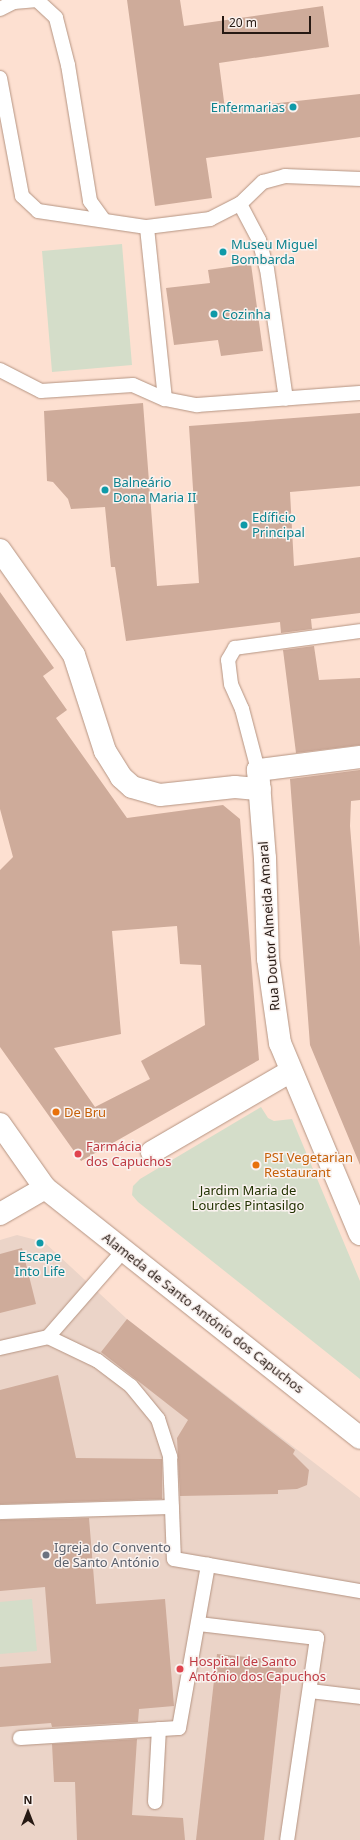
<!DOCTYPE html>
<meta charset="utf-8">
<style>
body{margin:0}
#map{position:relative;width:360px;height:1840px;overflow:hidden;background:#fde0d1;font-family:"Noto Sans",sans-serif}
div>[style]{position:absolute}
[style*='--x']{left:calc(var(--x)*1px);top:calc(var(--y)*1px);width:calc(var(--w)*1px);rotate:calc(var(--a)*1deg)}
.medical>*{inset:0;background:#ebd4c8}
.green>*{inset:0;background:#d4ddc9}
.building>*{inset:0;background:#ceab9a}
.roads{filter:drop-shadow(0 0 1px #b59482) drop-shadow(0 0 1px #b59482)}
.service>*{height:14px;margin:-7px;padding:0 7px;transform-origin:7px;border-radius:7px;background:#fff}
.minor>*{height:22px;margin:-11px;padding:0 11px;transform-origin:11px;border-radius:11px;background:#fff}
.tertiary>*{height:22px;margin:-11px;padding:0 11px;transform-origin:11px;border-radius:11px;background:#fff}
.dots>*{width:11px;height:11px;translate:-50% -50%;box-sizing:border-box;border:2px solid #faf2ef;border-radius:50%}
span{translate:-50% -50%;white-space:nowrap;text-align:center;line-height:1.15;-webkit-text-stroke:3px #faf2ef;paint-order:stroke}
.culture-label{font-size:13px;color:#0d838f}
.right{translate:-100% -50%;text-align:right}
.left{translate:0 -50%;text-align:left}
.street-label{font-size:13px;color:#261913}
.food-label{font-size:13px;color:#c56008}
.health-label{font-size:13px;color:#be3a42}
.park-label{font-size:13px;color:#223302}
.worship-label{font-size:13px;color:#5b616d}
.north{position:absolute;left:8px;top:1792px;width:40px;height:40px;-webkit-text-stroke:3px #faf2ef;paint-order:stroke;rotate:0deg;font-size:11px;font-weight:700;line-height:16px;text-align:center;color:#261913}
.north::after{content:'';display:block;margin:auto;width:14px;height:18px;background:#261913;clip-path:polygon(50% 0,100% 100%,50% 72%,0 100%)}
.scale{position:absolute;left:222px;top:16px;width:89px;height:18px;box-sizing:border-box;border:2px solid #261913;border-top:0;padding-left:5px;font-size:12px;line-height:14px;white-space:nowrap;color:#261913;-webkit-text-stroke:3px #faf2ef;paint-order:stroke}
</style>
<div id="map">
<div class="medical">
<i style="clip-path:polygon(17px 1235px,44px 1242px,127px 1319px,360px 1498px,360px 1840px,0 1840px,0 1240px)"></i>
</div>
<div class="green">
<i style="clip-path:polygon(122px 244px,132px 365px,52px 372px,42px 251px)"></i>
<i style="clip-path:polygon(261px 1107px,268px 1118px,274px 1121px,292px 1119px,360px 1281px,360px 1379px,138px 1202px,132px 1195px,133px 1186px,140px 1179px)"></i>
<i style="clip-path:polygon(32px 1599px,37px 1651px,0 1654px,0 1602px)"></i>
</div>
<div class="building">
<i style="clip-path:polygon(127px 0,180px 0,184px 26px,323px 6px,329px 47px,219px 63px,225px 109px,360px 94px,360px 137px,206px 158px,212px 198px,155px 206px)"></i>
<i style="clip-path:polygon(251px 264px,263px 351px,221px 356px,218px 340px,174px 345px,166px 288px,210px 283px,208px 270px)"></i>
<i style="clip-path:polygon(143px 403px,157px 586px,199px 583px,189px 426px,360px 413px,360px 486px,290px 492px,294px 566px,360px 557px,360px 613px,311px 619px,312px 629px,281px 633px,280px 622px,126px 641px,115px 567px,111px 567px,105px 507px,71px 509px,68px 499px,53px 482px,47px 481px,44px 411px)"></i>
<i style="clip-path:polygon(evenodd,0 592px,54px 668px,43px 676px,67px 710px,56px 718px,127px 818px,223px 805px,240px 819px,259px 1060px,81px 1161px,0 1047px,0 870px,13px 857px,0 809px,0 592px,177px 926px,180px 964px,201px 965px,205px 1025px,141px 1061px,150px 1079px,95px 1107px,54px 1048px,121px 1034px,112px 931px,177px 926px)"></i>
<i style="clip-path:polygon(314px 646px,319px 680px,360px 678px,360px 745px,296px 753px,283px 650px)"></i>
<i style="clip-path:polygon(360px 770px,360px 800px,351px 801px,350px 826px,360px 947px,360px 1165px,310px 1045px,290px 779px)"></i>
<i style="clip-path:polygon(22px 1248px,36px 1304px,0 1313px,0 1254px)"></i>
<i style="clip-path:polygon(127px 1319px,295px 1450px,293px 1454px,309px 1470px,307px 1485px,297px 1489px,278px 1490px,278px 1494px,180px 1496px,177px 1438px,188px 1420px,101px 1352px)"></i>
<i style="clip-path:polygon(58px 1375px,76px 1458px,162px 1459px,162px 1499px,0 1504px,0 1390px)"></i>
<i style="clip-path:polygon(89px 1518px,96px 1604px,165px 1599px,174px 1706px,139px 1709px,138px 1722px,52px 1727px,51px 1723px,0 1727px,0 1667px,51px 1663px,45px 1587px,0 1591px,0 1520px)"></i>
<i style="clip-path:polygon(217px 1654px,284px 1661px,264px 1840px,196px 1840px)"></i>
<i style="clip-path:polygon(137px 1739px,132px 1815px,183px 1818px,185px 1840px,77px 1840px,75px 1782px,54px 1782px,52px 1744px)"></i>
</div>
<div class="roads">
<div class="service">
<i style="--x:0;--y:9;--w:16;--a:-27"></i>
<i style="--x:14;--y:2;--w:23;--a:-5"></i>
<i style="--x:37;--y:0;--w:26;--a:43"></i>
<i style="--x:56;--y:18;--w:49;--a:75.7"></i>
<i style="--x:68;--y:65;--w:138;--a:80.8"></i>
<i style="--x:90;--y:201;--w:22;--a:54"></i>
<i style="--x:0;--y:78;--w:120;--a:79.4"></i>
<i style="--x:22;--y:196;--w:22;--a:43"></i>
<i style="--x:38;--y:211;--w:110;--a:8.4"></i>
<i style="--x:240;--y:204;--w:41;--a:62.2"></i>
<i style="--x:259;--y:240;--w:30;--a:75"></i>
<i style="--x:267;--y:269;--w:131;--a:81.7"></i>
<i style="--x:0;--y:370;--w:46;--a:27.1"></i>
<i style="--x:41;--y:391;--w:92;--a:-3.7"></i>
<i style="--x:133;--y:385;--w:35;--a:24"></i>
<i style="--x:165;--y:399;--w:33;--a:11"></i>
<i style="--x:197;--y:405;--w:163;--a:-4.2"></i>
<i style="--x:165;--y:399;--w:173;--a:-96"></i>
<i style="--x:147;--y:227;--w:64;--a:-7.2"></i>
<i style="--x:210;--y:219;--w:34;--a:-27"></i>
<i style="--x:240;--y:204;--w:32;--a:-44"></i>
<i style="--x:263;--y:182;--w:23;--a:-15"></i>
<i style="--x:285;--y:176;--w:75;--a:2.3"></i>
<i style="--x:258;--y:770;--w:63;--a:-104.7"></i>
<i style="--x:242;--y:709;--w:27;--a:-114"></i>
<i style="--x:231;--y:684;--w:24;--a:-97"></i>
<i style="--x:228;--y:660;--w:14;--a:-60"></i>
<i style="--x:235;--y:648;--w:126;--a:-7.7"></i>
<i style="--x:48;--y:1337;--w:55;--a:25.6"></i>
<i style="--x:98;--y:1361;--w:41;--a:37.1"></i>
<i style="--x:131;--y:1386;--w:43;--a:50.7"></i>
<i style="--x:158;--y:1419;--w:40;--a:72"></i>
<i style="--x:170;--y:1457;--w:102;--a:87.8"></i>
<i style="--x:174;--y:1559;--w:189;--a:9.8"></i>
<i style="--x:0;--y:1348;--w:49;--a:-12.9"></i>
<i style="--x:48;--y:1337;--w:116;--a:-48.9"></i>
<i style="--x:0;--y:1512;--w:172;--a:-1.7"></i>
<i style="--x:199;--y:1624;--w:119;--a:6.8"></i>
<i style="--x:317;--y:1638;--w:204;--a:98.4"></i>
<i style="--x:310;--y:1691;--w:50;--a:6.8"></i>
<i style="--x:20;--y:1738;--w:159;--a:-3.6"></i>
<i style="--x:179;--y:1728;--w:166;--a:-79.9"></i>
<i style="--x:155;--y:1802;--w:73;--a:-86.9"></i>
</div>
<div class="minor">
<i style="--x:0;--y:550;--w:128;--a:54.8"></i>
<i style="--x:74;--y:655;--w:101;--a:72.1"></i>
<i style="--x:105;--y:751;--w:31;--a:58"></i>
<i style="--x:121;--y:777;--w:15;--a:42"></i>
<i style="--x:132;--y:787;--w:29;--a:16"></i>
<i style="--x:160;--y:795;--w:75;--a:-6.1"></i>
<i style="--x:235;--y:787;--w:25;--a:5"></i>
<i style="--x:360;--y:757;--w:103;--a:172.7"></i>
<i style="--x:258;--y:770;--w:88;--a:85.5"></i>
<i style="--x:265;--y:858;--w:101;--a:88.3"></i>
<i style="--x:268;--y:959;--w:85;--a:81.9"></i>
<i style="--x:280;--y:1043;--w:207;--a:67.3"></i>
<i style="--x:152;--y:1152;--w:161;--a:-30.2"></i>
<i style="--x:0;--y:1214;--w:52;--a:-30"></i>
</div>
<div class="tertiary">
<i style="--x:0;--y:1124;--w:78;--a:54.9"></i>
<i style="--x:45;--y:1188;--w:402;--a:38.4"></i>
</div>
</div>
<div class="dots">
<i style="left:293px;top:107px;background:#0f9aa8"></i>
<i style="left:223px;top:252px;background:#0f9aa8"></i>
<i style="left:214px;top:314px;background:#0f9aa8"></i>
<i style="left:105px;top:490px;background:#0f9aa8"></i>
<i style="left:244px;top:525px;background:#0f9aa8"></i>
<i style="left:56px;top:1112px;background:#e8710a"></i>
<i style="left:78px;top:1154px;background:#e0444e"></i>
<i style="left:256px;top:1165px;background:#e8710a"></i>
<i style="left:40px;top:1243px;background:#0f9aa8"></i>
<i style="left:46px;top:1555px;background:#6b7280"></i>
<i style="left:180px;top:1669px;background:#e0444e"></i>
</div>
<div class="culture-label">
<span class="right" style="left:285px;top:107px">Enfermarias</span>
<span class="left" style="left:231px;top:252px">Museu Miguel<br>Bombarda</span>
<span class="left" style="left:222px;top:314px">Cozinha</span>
<span class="left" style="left:113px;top:490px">Balneário<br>Dona Maria II</span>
<span class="left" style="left:252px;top:525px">Edíficio<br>Principal</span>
<span style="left:40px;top:1264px">Escape<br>Into Life</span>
</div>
<div class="street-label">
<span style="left:269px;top:926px;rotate:-94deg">Rua Doutor Almeida Amaral</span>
<span style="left:203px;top:1313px;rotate:38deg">Alameda de Santo António dos Capuchos</span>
</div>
<div class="food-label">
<span class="left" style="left:64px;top:1112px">De Bru</span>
<span class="left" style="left:264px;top:1165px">PSI Vegetarian<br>Restaurant</span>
</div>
<div class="health-label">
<span class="left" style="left:86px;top:1154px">Farmácia<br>dos Capuchos</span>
<span class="left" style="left:189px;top:1669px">Hospital de Santo<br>António dos Capuchos</span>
</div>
<div class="park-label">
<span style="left:248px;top:1198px">Jardim Maria de<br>Lourdes Pintasilgo</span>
</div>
<div class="worship-label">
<span class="left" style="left:54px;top:1555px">Igreja do Convento<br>de Santo António</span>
</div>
<div class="north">N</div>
<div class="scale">20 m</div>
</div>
